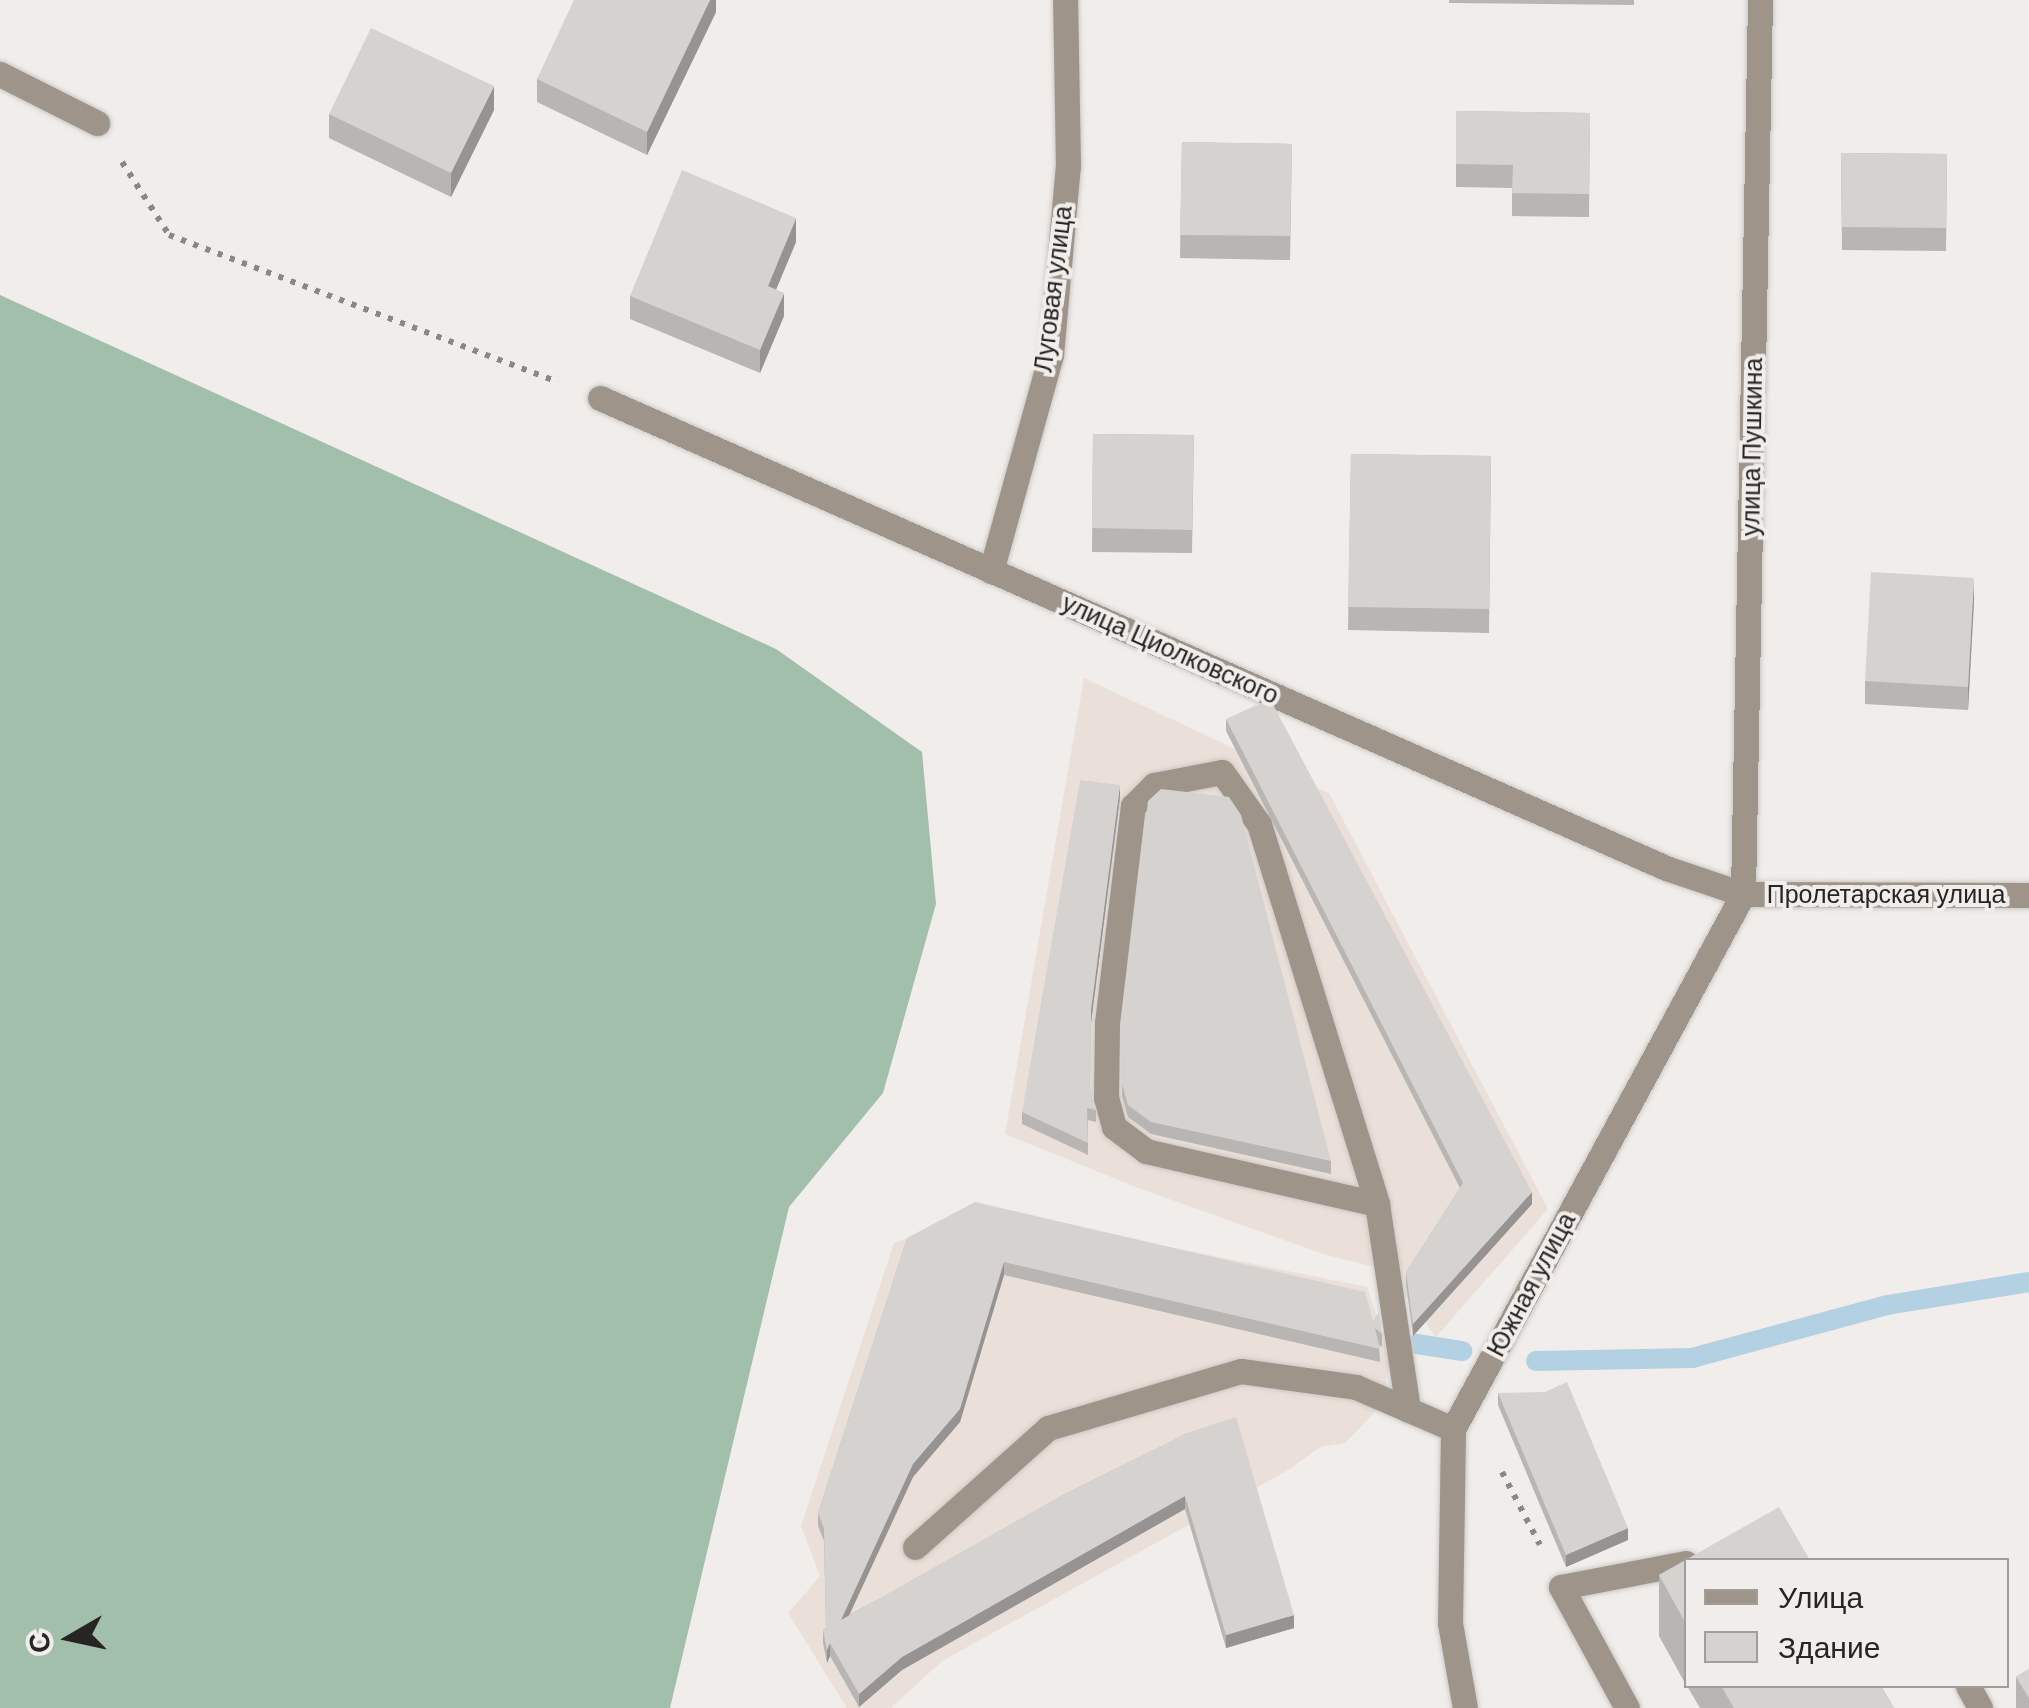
<!DOCTYPE html>
<meta charset="utf-8">
<style>
body{margin:0}
#map{position:relative;width:2029px;height:1708px;overflow:hidden;background:#f1edeb;font-family:"DM Sans",sans-serif}
div>[style]{position:absolute}
[style*='--x']{left:calc(var(--x)*1px);top:calc(var(--y)*1px);width:calc(var(--w)*1px);rotate:calc(var(--a)*1deg)}
.built>*{inset:0;background:#ebe0d9}
.forest>*{inset:0;background:#a2bfab}
.stream>*{height:20px;margin:-10px;padding:0 10px;transform-origin:10px;border-radius:10px;background:#b3d1e3}
.path>*{height:6px;margin-top:-3px;transform-origin:0;background:repeating-linear-gradient(90deg,#8a8886 0 5px,transparent 0 13px)}
.roads{filter:drop-shadow(0 0 2px #ccc9c7) drop-shadow(0 0 2px #ccc9c7)}
.service>*{height:25px;margin:-12.5px;padding:0 12.5px;transform-origin:12.5px;border-radius:12.5px;background:#9e948a}
.minor>*{height:25px;margin:-12.5px;padding:0 12.5px;transform-origin:12.5px;border-radius:12.5px;background:#9e948a}
.wall>*{inset:0;background:#b8b5b3}
.shaded-wall>*{inset:0;background:#969392}
.building>*{inset:0;background:#d6d2d0}
span{translate:-50% -50%;white-space:nowrap;text-align:center;line-height:1.15;-webkit-text-stroke:8px #f1edeb;paint-order:stroke}
.street-label{font-size:25px;color:#262524}
.legend{position:absolute;left:1684px;top:1558px;width:325px;height:130px;box-sizing:border-box;background:#f1edeb;border:2px solid #a09d9b;margin:0;padding:12px 18px;list-style:none;font-size:30px;color:#262524}
.legend li{display:flex;align-items:center;gap:20px;height:50px}
.legend b{width:50px;border:2px solid #a09d9b}
.north{position:absolute;left:20px;top:1588px;width:100px;height:100px;-webkit-text-stroke:8px #f1edeb;paint-order:stroke;rotate:261deg;font-size:28px;font-weight:700;line-height:40px;text-align:center;color:#262524}
.north::after{content:'';display:block;margin:auto;width:35px;height:45px;background:#262524;clip-path:polygon(50% 0,100% 100%,50% 72%,0 100%)}
</style>
<div id="map">
<div class="built">
<i style="clip-path:polygon(1084px 678px,1329px 793px,1548px 1209px,1436px 1337px,1386px 1270px,1323px 1254px,1138px 1188px,1005px 1134px)"></i>
<i style="clip-path:polygon(986px 1210px,1367px 1287px,1390px 1356px,1383px 1404px,1345px 1443px,1320px 1447px,1290px 1469px,942px 1661px,891px 1708px,847px 1708px,788px 1613px,820px 1576px,801px 1526px,894px 1243px)"></i>
</div>
<div class="forest">
<i style="clip-path:polygon(0 295px,776px 649px,922px 752px,936px 904px,883px 1093px,789px 1207px,670px 1708px,0 1708px)"></i>
</div>
<div class="stream">
<i style="--x:1417;--y:1344;--w:46;--a:8.8"></i>
<i style="--x:1536;--y:1361;--w:156;--a:-1.1"></i>
<i style="--x:1692;--y:1358;--w:202;--a:-15.2"></i>
<i style="--x:1887;--y:1305;--w:144;--a:-9.2"></i>
</div>
<div class="path">
<i style="--x:122;--y:162;--w:87;--a:57.2"></i>
<i style="--x:169;--y:235;--w:416;--a:20.7"></i>
<i style="--x:1502;--y:1472;--w:82;--a:62.5"></i>
</div>
<div class="roads">
<div class="service">
<i style="--x:0;--y:74;--w:109;--a:26.8"></i>
<i style="--x:1377;--y:1204;--w:237;--a:-167.1"></i>
<i style="--x:1146;--y:1151;--w:40;--a:-143"></i>
<i style="--x:1114;--y:1127;--w:30;--a:-105"></i>
<i style="--x:1106;--y:1098;--w:75;--a:-89.2"></i>
<i style="--x:1107;--y:1023;--w:219;--a:-83.2"></i>
<i style="--x:1133;--y:806;--w:30;--a:-45"></i>
<i style="--x:1154;--y:785;--w:69;--a:-10.8"></i>
<i style="--x:1222;--y:772;--w:64;--a:54.6"></i>
<i style="--x:1259;--y:824;--w:398;--a:72.7"></i>
<i style="--x:1377;--y:1204;--w:208;--a:81.4"></i>
<i style="--x:915;--y:1547;--w:178;--a:-41.8"></i>
<i style="--x:1048;--y:1428;--w:201;--a:-16.5"></i>
<i style="--x:1241;--y:1371;--w:116;--a:7.9"></i>
<i style="--x:1356;--y:1387;--w:106;--a:23.4"></i>
<i style="--x:1968;--y:1686;--w:25;--a:61"></i>
<i style="--x:1627;--y:1708;--w:138;--a:-118.6"></i>
<i style="--x:1561;--y:1587;--w:127;--a:-10.9"></i>
</div>
<div class="minor">
<i style="--x:600;--y:398;--w:1165;--a:23.79"></i>
<i style="--x:1666;--y:868;--w:81;--a:18.7"></i>
<i style="--x:1743;--y:894;--w:286;--a:0.2"></i>
<i style="--x:991;--y:571;--w:224;--a:-74.5"></i>
<i style="--x:1051;--y:355;--w:190;--a:-84.9"></i>
<i style="--x:1068;--y:166;--w:166;--a:-91"></i>
<i style="--x:1465;--y:1708;--w:86;--a:-100"></i>
<i style="--x:1450;--y:1623;--w:194;--a:-89.1"></i>
<i style="--x:1453;--y:1429;--w:609;--a:-61.54"></i>
<i style="--x:1743;--y:894;--w:894;--a:-88.91"></i>
</div>
</div>
<div class="wall">
<i style="clip-path:polygon(716px 0,716px 12px,647px 155px,537px 102px,537px 79px)"></i>
<i style="clip-path:polygon(1449px 0,1634px 0,1634px 5px,1449px 3px)"></i>
<i style="clip-path:polygon(494px 110px,451px 197px,329px 138px,329px 114px)"></i>
<i style="clip-path:polygon(1456px 111px,1590px 113px,1589px 217px,1512px 216px,1512px 188px,1456px 187px)"></i>
<i style="clip-path:polygon(1182px 142px,1292px 144px,1290px 260px,1180px 258px)"></i>
<i style="clip-path:polygon(1841px 153px,1947px 154px,1946px 251px,1842px 250px)"></i>
<i style="clip-path:polygon(796px 242px,776px 289px,784px 316px,760px 373px,630px 319px,630px 296px)"></i>
<i style="clip-path:polygon(1093px 434px,1194px 435px,1192px 553px,1092px 552px)"></i>
<i style="clip-path:polygon(1351px 454px,1491px 456px,1489px 633px,1348px 630px)"></i>
<i style="clip-path:polygon(1974px 601px,1968px 710px,1865px 704px,1865px 681px)"></i>
<i style="clip-path:polygon(1226px 719px,1532px 1204px,1413px 1336px,1406px 1284px,1406px 1272px,1460px 1188px,1226px 731px)"></i>
<i style="clip-path:polygon(1120px 797px,1091px 1023px,1090px 1087px,1096px 1110px,1096px 1122px,1088px 1120px,1088px 1155px,1022px 1124px,1022px 1112px)"></i>
<i style="clip-path:polygon(1123px 1012px,1331px 1161px,1331px 1174px,1151px 1134px,1128px 1117px,1122px 1096px)"></i>
<i style="clip-path:polygon(907px 1238px,1373px 1321px,1382px 1334px,1382px 1347px,1379px 1345px,1380px 1362px,1004px 1275px,960px 1422px,913px 1477px,849px 1615px,1187px 1433px,1294px 1628px,1226px 1648px,1185px 1509px,902px 1670px,859px 1707px,830px 1656px,827px 1663px,823px 1643px,823px 1630px,826px 1628px,824px 1541px,818px 1526px,818px 1513px)"></i>
<i style="clip-path:polygon(1498px 1393px,1628px 1540px,1566px 1567px,1498px 1405px)"></i>
<i style="clip-path:polygon(1686px 1560px,1686px 1685px,1659px 1636px,1659px 1575px)"></i>
<i style="clip-path:polygon(2029px 1669px,2029px 1708px,2016px 1708px,2016px 1677px)"></i>
<i style="clip-path:polygon(1687px 1686px,1881px 1686px,1894px 1708px,1700px 1708px)"></i>
</div>
<div class="shaded-wall">
<i style="clip-path:polygon(710px 0,716px 0,716px 12px,647px 155px,647px 132px)"></i>
<i style="clip-path:polygon(494px 86px,494px 110px,451px 197px,451px 173px)"></i>
<i style="clip-path:polygon(796px 218px,796px 242px,768px 309px,768px 286px)"></i>
<i style="clip-path:polygon(784px 293px,784px 316px,760px 373px,760px 350px)"></i>
<i style="clip-path:polygon(1974px 578px,1974px 601px,1968px 710px,1968px 687px)"></i>
<i style="clip-path:polygon(1120px 785px,1120px 797px,1091px 1023px,1091px 1010px)"></i>
<i style="clip-path:polygon(1532px 1192px,1532px 1204px,1413px 1336px,1413px 1324px)"></i>
<i style="clip-path:polygon(1004px 1262px,1004px 1275px,960px 1422px,913px 1477px,841px 1633px,841px 1620px)"></i>
<i style="clip-path:polygon(1185px 1496px,1185px 1509px,902px 1670px,859px 1707px,859px 1694px,902px 1657px)"></i>
<i style="clip-path:polygon(1628px 1528px,1628px 1540px,1566px 1567px,1566px 1555px)"></i>
<i style="clip-path:polygon(1294px 1615px,1294px 1628px,1226px 1648px,1226px 1635px)"></i>
<i style="clip-path:polygon(830px 1643px,830px 1656px,827px 1663px,827px 1650px)"></i>
</div>
<div class="building">
<i style="clip-path:polygon(574px 0,710px 0,647px 132px,537px 79px)"></i>
<i style="clip-path:polygon(371px 28px,494px 86px,451px 173px,329px 114px)"></i>
<i style="clip-path:polygon(1456px 111px,1590px 113px,1589px 194px,1512px 193px,1513px 165px,1456px 164px)"></i>
<i style="clip-path:polygon(1182px 142px,1292px 144px,1290px 236px,1180px 235px)"></i>
<i style="clip-path:polygon(1841px 153px,1947px 154px,1946px 228px,1842px 227px)"></i>
<i style="clip-path:polygon(682px 170px,796px 218px,768px 286px,784px 293px,760px 350px,630px 296px)"></i>
<i style="clip-path:polygon(1093px 434px,1194px 435px,1192px 530px,1092px 528px)"></i>
<i style="clip-path:polygon(1351px 454px,1491px 456px,1489px 609px,1348px 607px)"></i>
<i style="clip-path:polygon(1871px 572px,1974px 578px,1968px 687px,1865px 681px)"></i>
<i style="clip-path:polygon(1270px 699px,1532px 1192px,1413px 1324px,1406px 1272px,1463px 1183px,1226px 719px)"></i>
<i style="clip-path:polygon(1080px 780px,1120px 785px,1091px 1010px,1090px 1086px,1096px 1110px,1087px 1108px,1088px 1143px,1022px 1112px)"></i>
<i style="clip-path:polygon(1161px 789px,1229px 797px,1241px 815px,1331px 1161px,1151px 1122px,1128px 1105px,1122px 1084px,1123px 1012px,1148px 801px)"></i>
<i style="clip-path:polygon(975px 1202px,1365px 1292px,1373px 1321px,1379px 1312px,1382px 1334px,1375px 1328px,1380px 1349px,1004px 1262px,960px 1409px,913px 1464px,841px 1620px,1064px 1494px,1187px 1433px,1236px 1417px,1294px 1615px,1226px 1635px,1185px 1496px,902px 1657px,859px 1694px,830px 1643px,827px 1650px,823px 1630px,826px 1628px,824px 1528px,818px 1513px,907px 1238px)"></i>
<i style="clip-path:polygon(1567px 1382px,1628px 1528px,1566px 1555px,1498px 1393px,1545px 1392px)"></i>
<i style="clip-path:polygon(1779px 1507px,1810px 1560px,1686px 1560px,1686px 1624px,1659px 1575px)"></i>
<i style="clip-path:polygon(2029px 1669px,2029px 1698px,2016px 1677px)"></i>
<i style="clip-path:polygon(1721px 1686px,1881px 1686px,1894px 1708px,1734px 1708px)"></i>
</div>
<div class="street-label">
<span style="left:1054px;top:289px;rotate:-83deg">Луговая улица</span>
<span style="left:1753px;top:447px;rotate:-89deg">улица Пушкина</span>
<span style="left:1170px;top:650px;rotate:24deg">улица Циолковского</span>
<span style="left:1886px;top:895px">Пролетарская улица</span>
<span style="left:1532px;top:1285px;rotate:-62deg">Южная улица</span>
</div>
<ul class="legend">
<li><b style="height:12px;background:#9e948a"></b>Улица</li>
<li><b style="height:28px;background:#d6d2d0"></b>Здание</li>
</ul>
<div class="north">С</div>
</div>
